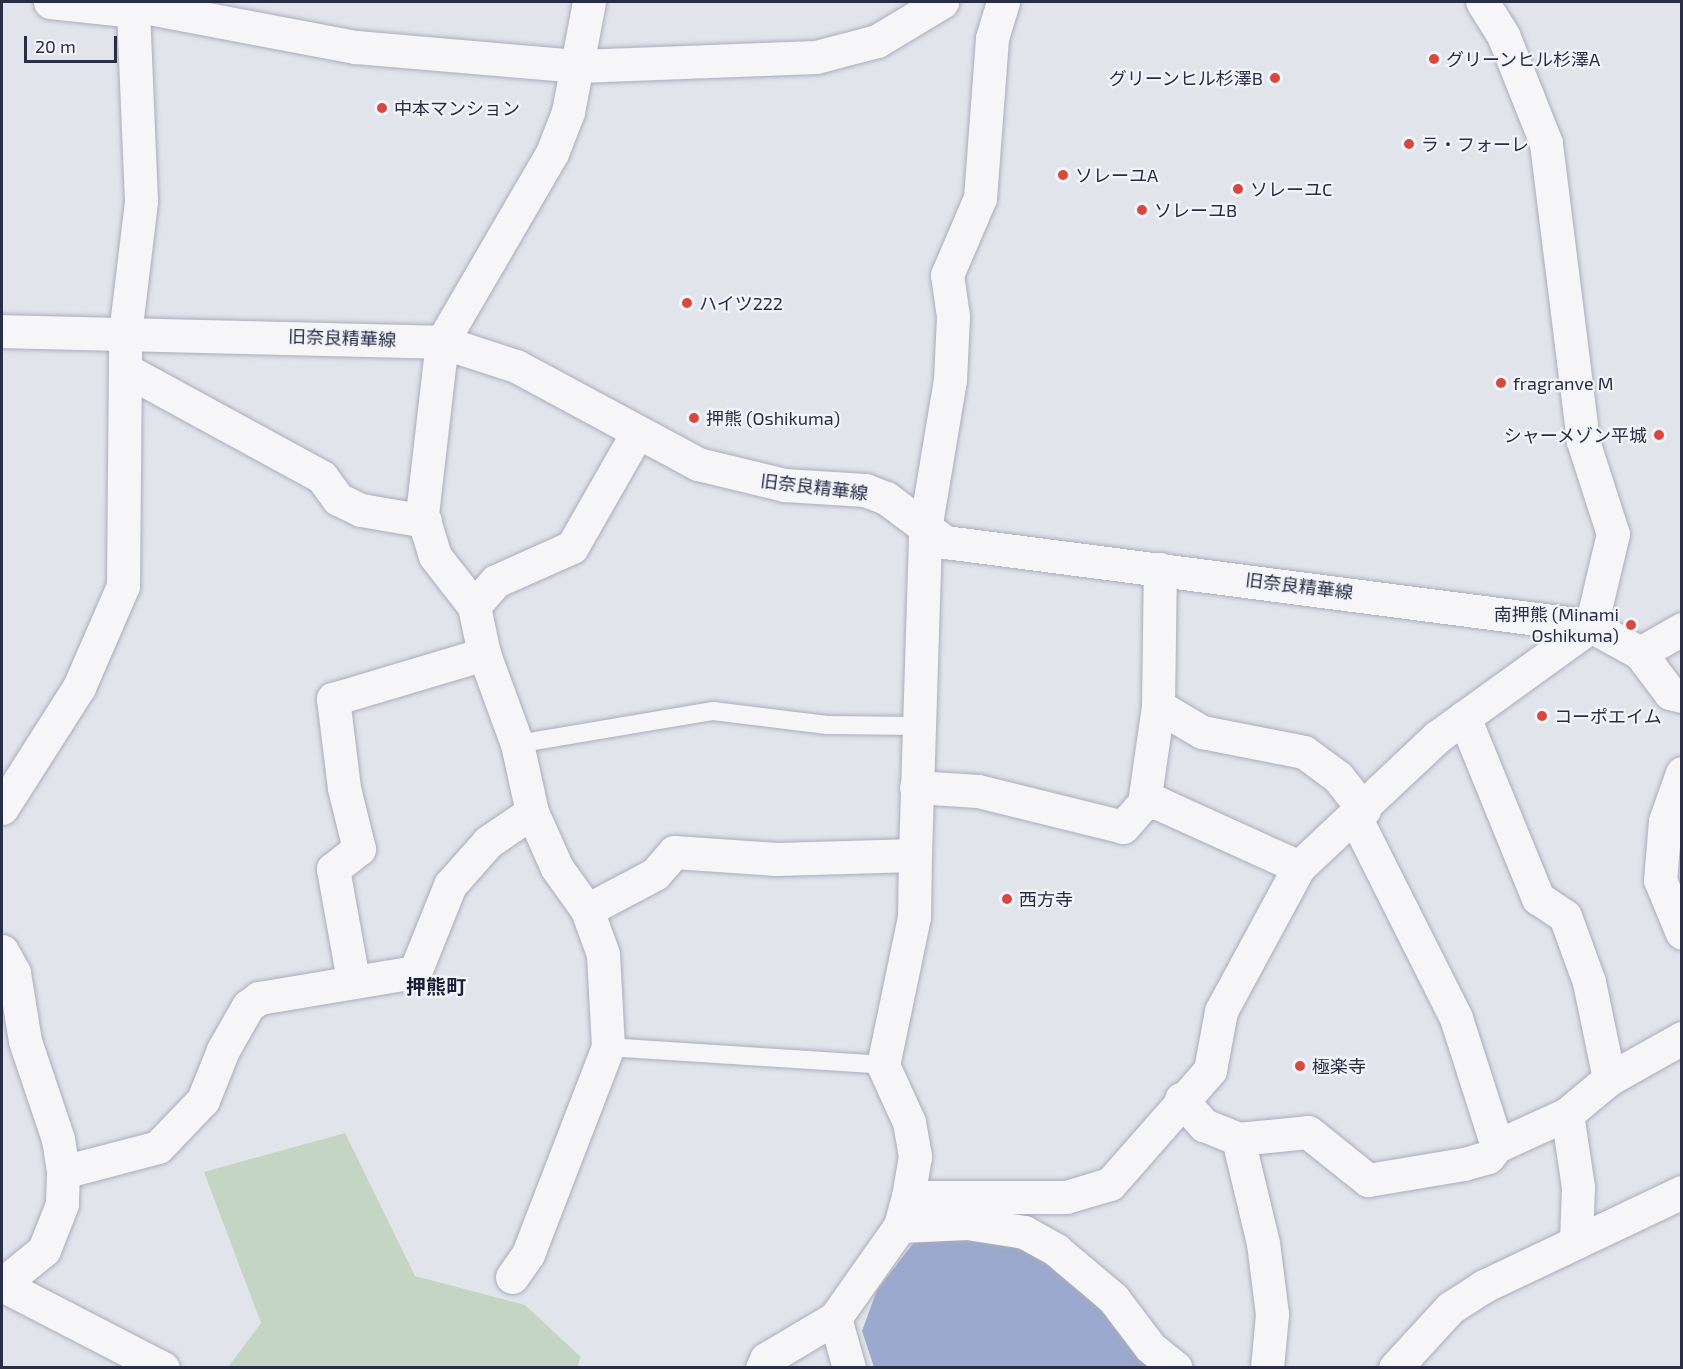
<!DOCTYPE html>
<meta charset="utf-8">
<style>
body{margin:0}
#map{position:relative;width:1683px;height:1369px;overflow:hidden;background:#e2e4ec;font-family:"Exo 2","Noto Sans JP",sans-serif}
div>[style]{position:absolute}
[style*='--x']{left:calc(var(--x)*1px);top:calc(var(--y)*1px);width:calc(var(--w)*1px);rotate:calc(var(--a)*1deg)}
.green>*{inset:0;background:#c4d6c3}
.water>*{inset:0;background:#9ba9ce}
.roads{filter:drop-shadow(0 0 2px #aaadba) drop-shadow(0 0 2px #aaadba)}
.service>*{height:18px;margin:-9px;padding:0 9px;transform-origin:9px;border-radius:9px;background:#f6f6f9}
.minor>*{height:33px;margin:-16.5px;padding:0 16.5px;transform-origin:16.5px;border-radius:16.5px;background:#f6f6f9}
.dots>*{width:16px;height:16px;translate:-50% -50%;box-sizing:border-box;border:3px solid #f2f4f9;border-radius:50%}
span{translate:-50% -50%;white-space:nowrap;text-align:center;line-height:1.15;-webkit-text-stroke:4.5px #f2f4f9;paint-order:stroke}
.poi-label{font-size:18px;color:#292d45}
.left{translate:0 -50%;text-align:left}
.right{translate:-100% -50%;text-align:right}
.street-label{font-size:18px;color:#292d45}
.neighbourhood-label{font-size:20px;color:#1b1e36;font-weight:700}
.frame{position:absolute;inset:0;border:3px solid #292d45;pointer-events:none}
.scale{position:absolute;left:24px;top:36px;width:93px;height:27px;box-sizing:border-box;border:3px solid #292d45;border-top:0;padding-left:8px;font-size:18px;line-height:21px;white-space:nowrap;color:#292d45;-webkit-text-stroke:4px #f2f4f9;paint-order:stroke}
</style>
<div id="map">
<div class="green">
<i style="clip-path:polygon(345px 1133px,415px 1276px,525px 1305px,581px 1357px,577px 1367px,228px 1367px,261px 1323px,204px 1172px)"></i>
</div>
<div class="water">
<i style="clip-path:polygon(995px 1230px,1060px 1252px,1167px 1367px,874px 1367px,862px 1331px,877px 1290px,915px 1241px)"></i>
</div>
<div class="roads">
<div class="service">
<i style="--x:517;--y:744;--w:199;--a:-9.6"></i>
<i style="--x:713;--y:711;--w:115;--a:7"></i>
<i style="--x:827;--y:725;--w:89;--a:0.6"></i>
<i style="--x:608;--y:1047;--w:276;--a:3.7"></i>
</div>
<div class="minor">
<i style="--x:50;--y:2;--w:83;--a:6.2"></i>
<i style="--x:133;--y:11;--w:16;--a:-11"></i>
<i style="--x:149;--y:8;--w:211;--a:10.7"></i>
<i style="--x:356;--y:47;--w:224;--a:4.9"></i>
<i style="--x:579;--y:66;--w:237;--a:-2.2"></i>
<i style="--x:816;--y:57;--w:63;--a:-14.7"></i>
<i style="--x:877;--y:41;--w:76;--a:-31"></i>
<i style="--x:2;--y:331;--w:440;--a:1.4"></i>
<i style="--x:442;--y:342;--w:78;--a:18"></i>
<i style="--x:516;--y:366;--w:207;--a:28.3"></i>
<i style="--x:698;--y:464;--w:89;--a:13.7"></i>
<i style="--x:784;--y:485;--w:81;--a:3.5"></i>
<i style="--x:865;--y:490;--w:22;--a:21"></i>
<i style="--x:886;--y:498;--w:74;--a:36.7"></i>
<i style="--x:945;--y:542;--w:651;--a:7.41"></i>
<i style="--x:1591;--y:626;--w:56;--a:28.9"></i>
<i style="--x:1640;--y:653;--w:50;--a:53.1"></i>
<i style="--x:1670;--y:693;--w:12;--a:14"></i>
<i style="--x:126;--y:370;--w:223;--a:28.6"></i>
<i style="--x:322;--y:477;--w:27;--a:54"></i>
<i style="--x:338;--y:499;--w:25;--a:26"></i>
<i style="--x:361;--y:510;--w:65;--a:9.8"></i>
<i style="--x:474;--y:606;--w:33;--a:-49"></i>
<i style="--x:496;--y:581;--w:83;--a:-24.1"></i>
<i style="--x:572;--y:547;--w:129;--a:-60.3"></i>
<i style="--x:1640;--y:653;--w:48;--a:-29.7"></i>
<i style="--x:1158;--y:706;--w:51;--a:30.6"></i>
<i style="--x:1202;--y:732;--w:104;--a:11.1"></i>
<i style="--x:1304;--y:752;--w:42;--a:36.3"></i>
<i style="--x:1338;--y:777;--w:42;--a:51.8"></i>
<i style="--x:1464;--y:717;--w:196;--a:67.8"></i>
<i style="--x:1538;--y:898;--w:32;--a:34"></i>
<i style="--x:1565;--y:916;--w:70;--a:70"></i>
<i style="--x:1589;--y:982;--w:99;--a:78.3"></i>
<i style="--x:1682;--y:773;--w:51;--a:109.5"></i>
<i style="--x:1665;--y:821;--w:59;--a:94.8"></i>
<i style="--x:1660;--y:880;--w:57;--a:67.5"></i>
<i style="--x:916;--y:787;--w:62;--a:3.7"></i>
<i style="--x:978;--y:791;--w:149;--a:13.9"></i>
<i style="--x:1123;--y:827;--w:32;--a:-49"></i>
<i style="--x:1144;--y:803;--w:14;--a:0"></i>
<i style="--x:1158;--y:803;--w:155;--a:24.4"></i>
<i style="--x:1144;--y:803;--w:98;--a:-81.8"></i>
<i style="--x:1158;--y:706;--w:137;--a:-89.2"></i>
<i style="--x:2;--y:808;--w:143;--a:-57.5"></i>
<i style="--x:79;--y:687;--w:110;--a:-66.5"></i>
<i style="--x:123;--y:586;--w:252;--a:-89.5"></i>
<i style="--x:125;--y:334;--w:134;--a:-83.1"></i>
<i style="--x:141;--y:201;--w:190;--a:-92.4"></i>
<i style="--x:1355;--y:817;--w:225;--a:63.3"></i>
<i style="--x:1456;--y:1018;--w:134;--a:72.2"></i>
<i style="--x:1497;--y:1146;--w:77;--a:-24.6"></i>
<i style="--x:1567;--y:1114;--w:55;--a:-39.8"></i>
<i style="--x:1609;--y:1079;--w:84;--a:-29.3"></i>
<i style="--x:915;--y:855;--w:326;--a:-88.2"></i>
<i style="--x:925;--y:529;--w:151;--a:-80.5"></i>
<i style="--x:950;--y:380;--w:64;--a:-87.3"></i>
<i style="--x:953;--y:316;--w:41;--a:-98.3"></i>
<i style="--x:947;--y:275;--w:84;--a:-66.8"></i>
<i style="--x:980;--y:198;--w:160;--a:-85.7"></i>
<i style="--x:992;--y:38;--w:38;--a:-73"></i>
<i style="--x:587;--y:910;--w:77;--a:-27.9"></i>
<i style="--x:655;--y:874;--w:29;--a:-49"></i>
<i style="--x:674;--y:852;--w:103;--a:3.9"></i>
<i style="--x:777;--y:859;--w:138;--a:-1.7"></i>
<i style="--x:915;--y:855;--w:62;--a:90.9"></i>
<i style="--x:914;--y:917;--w:151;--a:101.8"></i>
<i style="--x:883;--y:1065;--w:63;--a:65.5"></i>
<i style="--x:909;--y:1122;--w:35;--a:80"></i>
<i style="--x:915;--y:1156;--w:42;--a:99.7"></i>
<i style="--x:2;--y:951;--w:25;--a:61"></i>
<i style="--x:14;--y:973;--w:69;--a:80.8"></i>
<i style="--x:25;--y:1041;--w:103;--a:71.4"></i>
<i style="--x:58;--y:1139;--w:33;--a:81"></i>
<i style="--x:63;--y:1172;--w:32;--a:92"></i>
<i style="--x:62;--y:1204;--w:49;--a:111.4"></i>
<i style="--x:44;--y:1250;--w:54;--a:141"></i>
<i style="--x:353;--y:980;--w:113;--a:-100.2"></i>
<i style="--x:333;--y:869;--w:33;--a:-38"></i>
<i style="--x:359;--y:849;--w:63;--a:-103.8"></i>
<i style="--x:344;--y:788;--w:90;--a:-97"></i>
<i style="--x:333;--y:699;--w:158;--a:-16.6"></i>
<i style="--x:1181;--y:1099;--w:35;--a:49"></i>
<i style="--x:1204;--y:1125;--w:37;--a:22"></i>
<i style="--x:1238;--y:1139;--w:107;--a:76.5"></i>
<i style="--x:1263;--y:1243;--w:72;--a:82.8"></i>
<i style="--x:1272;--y:1314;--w:54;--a:95.3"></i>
<i style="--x:1567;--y:1114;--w:74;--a:81.4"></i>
<i style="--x:1578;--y:1187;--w:55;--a:92.1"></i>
<i style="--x:1238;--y:1139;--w:70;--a:-5.7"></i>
<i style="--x:1308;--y:1132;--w:77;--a:38.7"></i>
<i style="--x:1368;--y:1180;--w:97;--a:-9.5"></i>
<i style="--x:1464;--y:1164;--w:25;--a:-16"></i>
<i style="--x:1488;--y:1157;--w:14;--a:-51"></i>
<i style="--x:63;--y:1172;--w:98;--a:-14.7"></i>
<i style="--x:158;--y:1147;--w:65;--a:-46.2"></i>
<i style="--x:203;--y:1100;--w:54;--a:-68.2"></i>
<i style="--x:223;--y:1050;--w:51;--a:-60.4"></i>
<i style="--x:248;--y:1006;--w:14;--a:-36"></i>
<i style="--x:259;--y:998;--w:158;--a:-9.5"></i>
<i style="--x:415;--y:972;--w:94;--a:-68.1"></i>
<i style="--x:450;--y:885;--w:57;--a:-48.5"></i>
<i style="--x:488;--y:842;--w:53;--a:-34.3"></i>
<i style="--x:532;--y:812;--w:70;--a:-102.4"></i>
<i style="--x:517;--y:744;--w:96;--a:-110.1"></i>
<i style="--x:484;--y:654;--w:49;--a:-101.8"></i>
<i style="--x:474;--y:606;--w:63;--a:-128"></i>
<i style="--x:435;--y:556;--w:44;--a:-107.2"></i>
<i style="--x:422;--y:514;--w:173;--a:-83.4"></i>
<i style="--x:442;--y:342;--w:219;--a:-59.8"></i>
<i style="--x:552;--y:153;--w:44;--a:-68.7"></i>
<i style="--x:568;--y:112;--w:112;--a:-79.2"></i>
<i style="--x:900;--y:1226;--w:67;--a:-2.6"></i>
<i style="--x:967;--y:1223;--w:58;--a:9"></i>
<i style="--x:1024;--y:1232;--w:37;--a:29"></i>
<i style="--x:1056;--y:1250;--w:75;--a:40.1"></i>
<i style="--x:1113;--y:1298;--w:61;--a:52.9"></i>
<i style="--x:1150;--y:1347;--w:33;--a:39"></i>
<i style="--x:512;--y:1277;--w:28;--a:-55"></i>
<i style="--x:528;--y:1254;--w:222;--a:-68.9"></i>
<i style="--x:608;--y:1047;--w:93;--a:-93.1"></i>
<i style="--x:603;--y:954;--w:47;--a:-110"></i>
<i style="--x:587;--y:910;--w:52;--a:-125.5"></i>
<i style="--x:557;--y:868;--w:61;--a:-114.1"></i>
<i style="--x:2;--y:1285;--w:181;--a:27.3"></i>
<i style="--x:762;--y:1368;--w:10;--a:-66"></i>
<i style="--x:766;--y:1359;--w:80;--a:-30.7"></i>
<i style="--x:849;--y:1368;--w:52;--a:-105.6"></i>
<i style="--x:835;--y:1318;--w:113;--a:-54.8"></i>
<i style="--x:900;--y:1226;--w:30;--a:-75"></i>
<i style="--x:908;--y:1197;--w:158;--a:0"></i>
<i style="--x:1066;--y:1197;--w:46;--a:-16.5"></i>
<i style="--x:1110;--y:1184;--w:152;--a:-48.7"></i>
<i style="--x:1210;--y:1070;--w:60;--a:-79.4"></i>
<i style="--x:1221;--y:1011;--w:164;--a:-61.6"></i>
<i style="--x:1299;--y:867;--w:190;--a:-43.3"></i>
<i style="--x:1437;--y:737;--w:190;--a:-35.8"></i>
<i style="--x:1591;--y:626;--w:95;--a:-76.6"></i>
<i style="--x:1613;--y:534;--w:98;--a:-107.9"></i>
<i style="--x:1583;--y:441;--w:300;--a:-97.1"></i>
<i style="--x:1546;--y:143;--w:116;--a:-111.7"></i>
<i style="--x:1503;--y:35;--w:39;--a:-122"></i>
<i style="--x:1395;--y:1368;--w:81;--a:-47.5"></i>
<i style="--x:1450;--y:1308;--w:40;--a:-32.9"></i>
<i style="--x:1484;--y:1286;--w:219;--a:-25.4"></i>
</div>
</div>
<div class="dots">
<i style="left:1434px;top:59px;background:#d9483f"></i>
<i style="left:1275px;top:78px;background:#d9483f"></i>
<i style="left:382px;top:108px;background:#d9483f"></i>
<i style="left:1409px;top:144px;background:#d9483f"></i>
<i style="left:1063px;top:175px;background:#d9483f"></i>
<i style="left:1238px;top:189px;background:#d9483f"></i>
<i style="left:1142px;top:210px;background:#d9483f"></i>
<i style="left:687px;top:303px;background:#d9483f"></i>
<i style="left:1501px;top:383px;background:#d9483f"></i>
<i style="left:694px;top:418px;background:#d9483f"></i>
<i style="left:1659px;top:435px;background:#d9483f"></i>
<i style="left:1631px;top:625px;background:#d9483f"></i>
<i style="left:1542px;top:716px;background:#d9483f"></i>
<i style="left:1007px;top:899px;background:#d9483f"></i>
<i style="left:1300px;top:1066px;background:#d9483f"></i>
</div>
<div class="poi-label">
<span class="left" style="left:1446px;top:59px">グリーンヒル杉澤A</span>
<span class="right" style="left:1263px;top:78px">グリーンヒル杉澤B</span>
<span class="left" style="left:394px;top:108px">中本マンション</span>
<span class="left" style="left:1421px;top:144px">ラ・フォーレ</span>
<span class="left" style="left:1075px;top:175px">ソレーユA</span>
<span class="left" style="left:1250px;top:189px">ソレーユC</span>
<span class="left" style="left:1154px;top:210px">ソレーユB</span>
<span class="left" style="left:699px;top:303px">ハイツ222</span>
<span class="left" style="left:1513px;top:383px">fragranve M</span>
<span class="left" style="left:706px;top:418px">押熊 (Oshikuma)</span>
<span class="right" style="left:1647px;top:435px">シャーメゾン平城</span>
<span class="right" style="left:1619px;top:625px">南押熊 (Minami<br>Oshikuma)</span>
<span class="left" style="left:1554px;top:716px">コーポエイム</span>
<span class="left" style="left:1019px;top:899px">西方寺</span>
<span class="left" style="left:1312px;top:1066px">極楽寺</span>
</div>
<div class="street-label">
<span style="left:342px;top:338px;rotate:2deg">旧奈良精華線</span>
<span style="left:814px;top:487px;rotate:7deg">旧奈良精華線</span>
<span style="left:1299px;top:586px;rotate:7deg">旧奈良精華線</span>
</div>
<div class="neighbourhood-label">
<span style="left:436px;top:986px">押熊町</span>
</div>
<div class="frame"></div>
<div class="scale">20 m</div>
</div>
